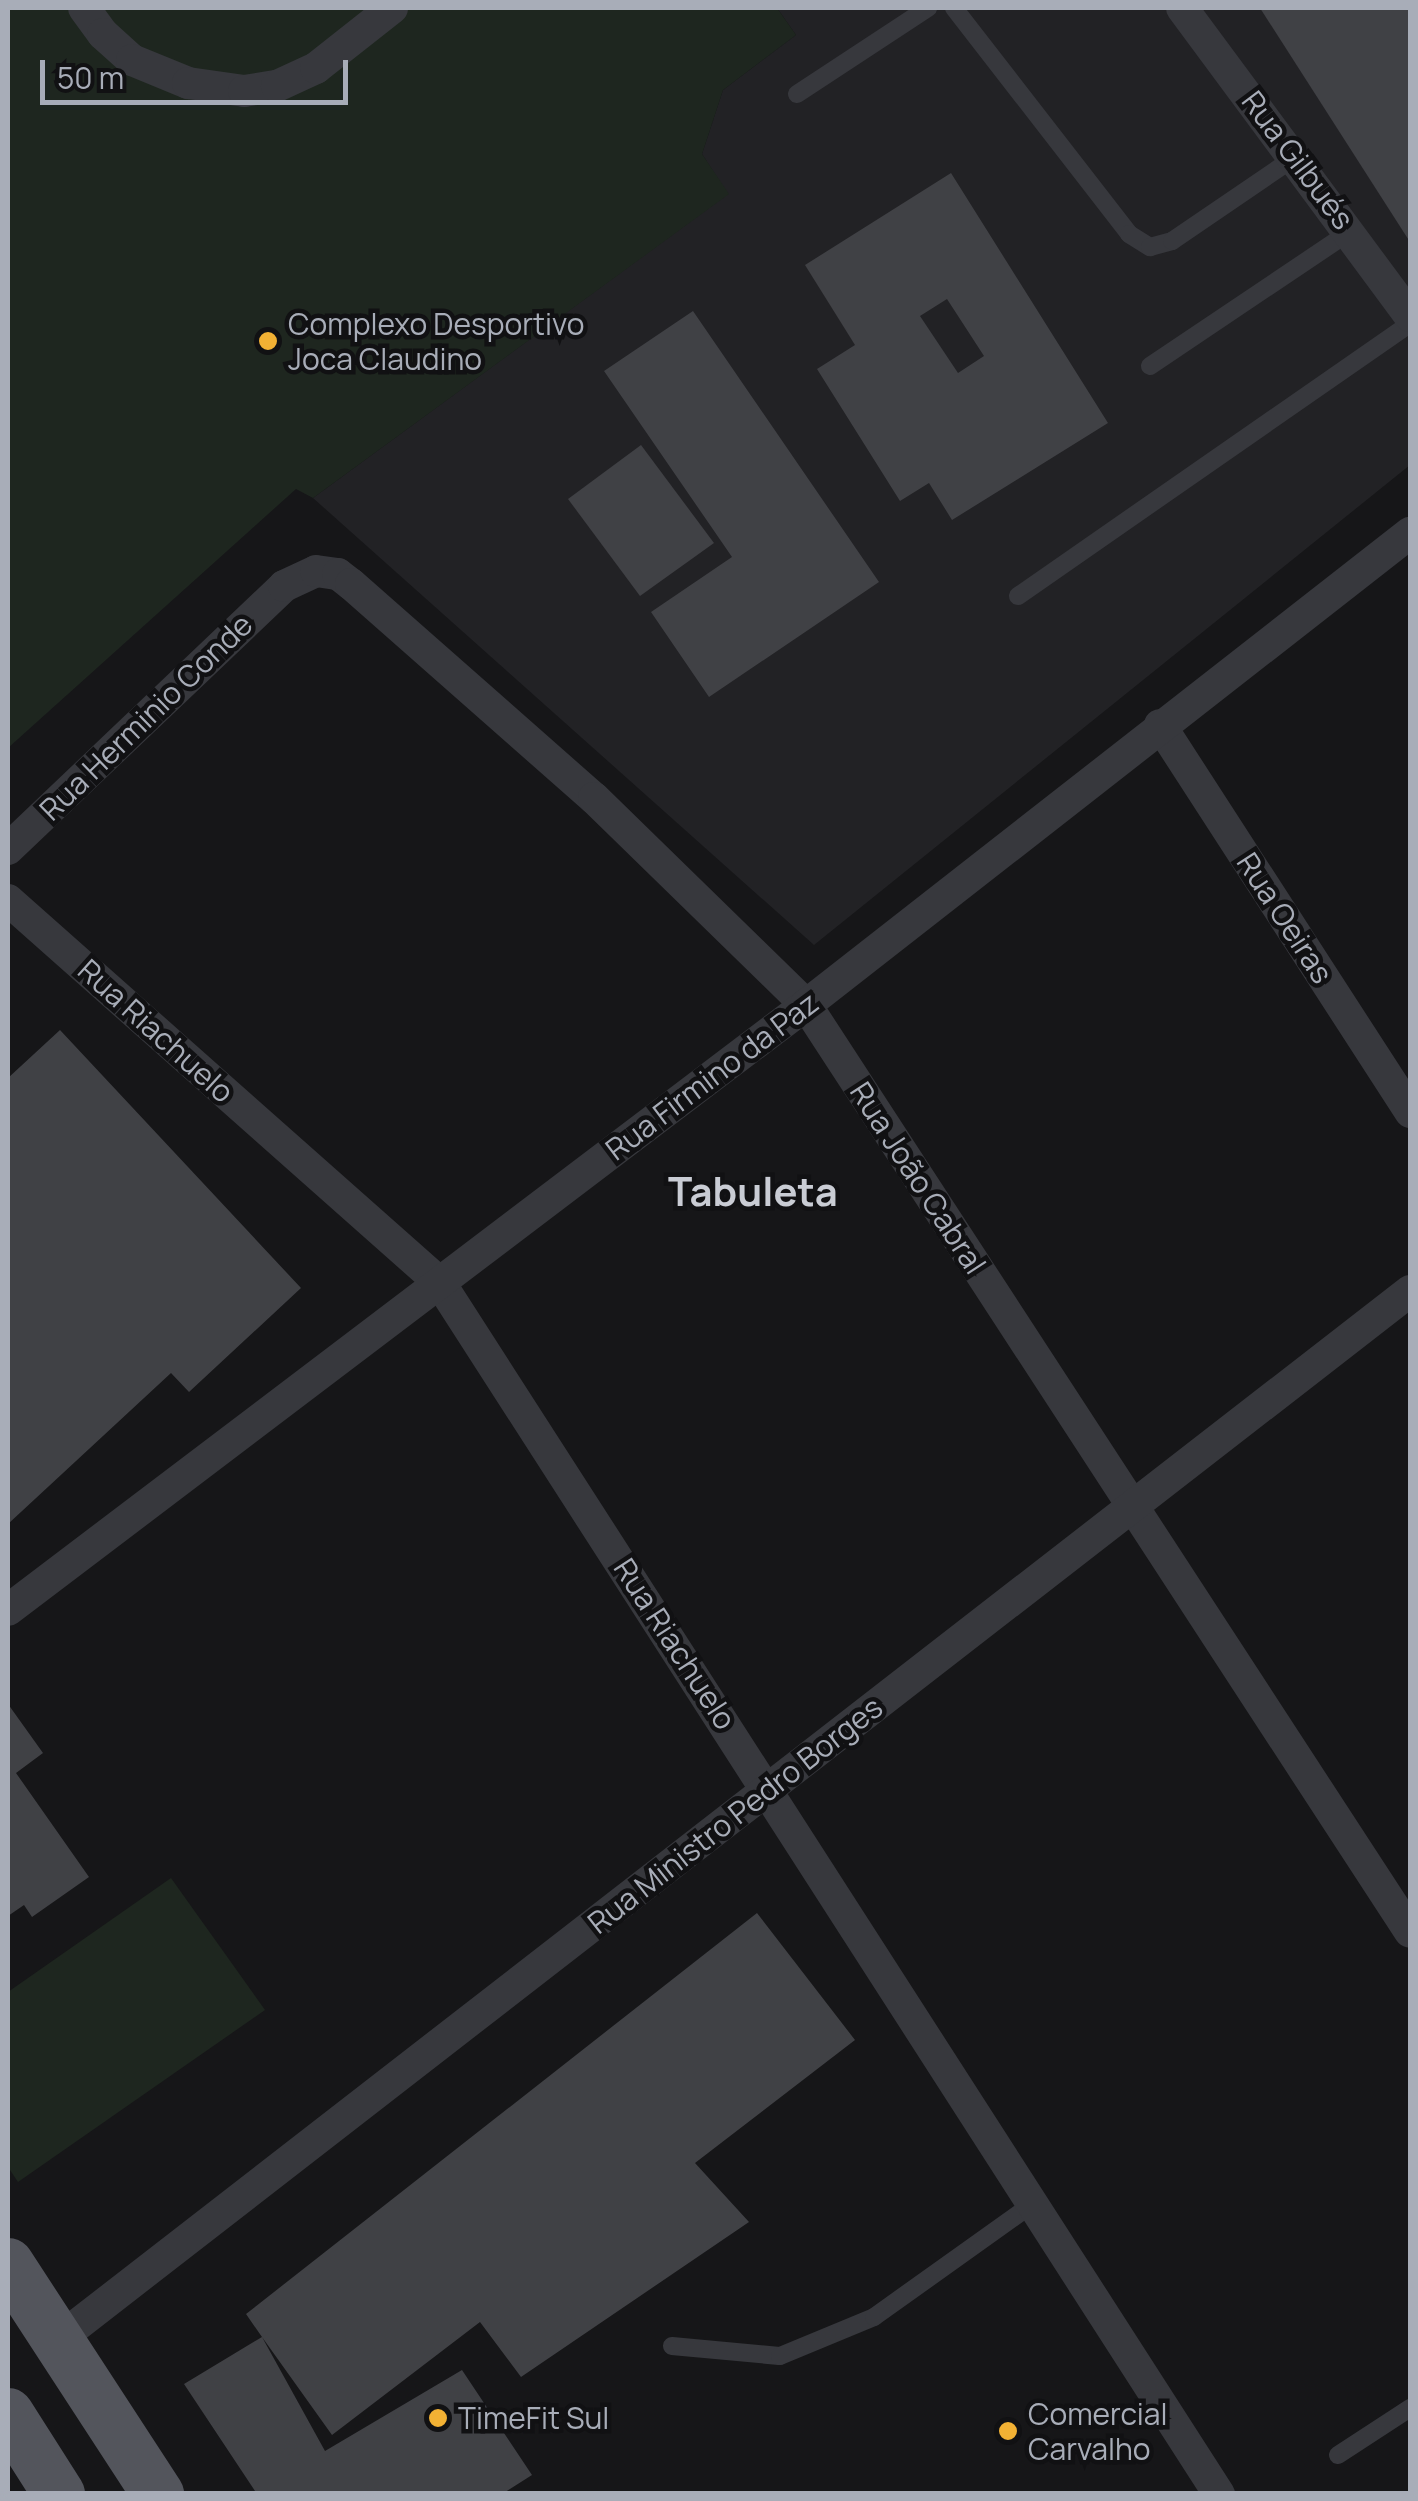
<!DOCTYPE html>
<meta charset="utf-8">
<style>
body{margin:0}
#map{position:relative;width:1418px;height:2501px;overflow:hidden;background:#161618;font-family:Manrope,sans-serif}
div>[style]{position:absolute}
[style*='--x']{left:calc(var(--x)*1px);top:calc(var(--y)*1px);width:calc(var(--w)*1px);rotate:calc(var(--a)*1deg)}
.built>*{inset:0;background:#222225}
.green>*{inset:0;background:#1e261f}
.building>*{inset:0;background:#404145}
.service>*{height:18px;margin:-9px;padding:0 9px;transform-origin:9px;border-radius:9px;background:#37383d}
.minor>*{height:32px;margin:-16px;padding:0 16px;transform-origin:16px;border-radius:16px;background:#37383d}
.primary>*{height:52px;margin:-26px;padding:0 26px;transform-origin:26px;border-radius:26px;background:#53555c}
.dots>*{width:28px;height:28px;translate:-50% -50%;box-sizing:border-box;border:5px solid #111113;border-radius:50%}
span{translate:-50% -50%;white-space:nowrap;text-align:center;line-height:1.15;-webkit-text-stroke:9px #111113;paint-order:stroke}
.street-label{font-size:30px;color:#a8adb8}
.poi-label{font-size:30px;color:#a8adb8}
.left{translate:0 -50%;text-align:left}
.district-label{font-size:40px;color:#c9ccd4;font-weight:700}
.frame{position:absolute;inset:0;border:10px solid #a8adb8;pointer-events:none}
.scale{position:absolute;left:40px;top:60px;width:308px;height:45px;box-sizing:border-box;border:5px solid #a8adb8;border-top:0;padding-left:12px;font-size:30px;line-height:35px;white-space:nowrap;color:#a8adb8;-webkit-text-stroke:8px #111113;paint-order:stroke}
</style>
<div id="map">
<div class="built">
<i style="clip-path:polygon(777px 8px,1410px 8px,1410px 465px,814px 945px,313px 498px,728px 194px,702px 154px,723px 90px,796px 35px)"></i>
</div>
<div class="green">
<i style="clip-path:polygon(8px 8px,777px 8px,796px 35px,723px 90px,702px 154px,729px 194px,313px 498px,296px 489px,8px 748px)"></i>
<i style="clip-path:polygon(171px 1878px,265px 2010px,18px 2182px,8px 2167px,8px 1992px)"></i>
</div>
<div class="building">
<i style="clip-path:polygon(1260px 8px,1410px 8px,1410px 242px)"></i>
<i style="clip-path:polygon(evenodd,951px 173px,1108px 423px,952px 520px,929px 483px,900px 501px,817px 369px,855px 345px,805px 265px,951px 173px,947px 299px,984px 356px,958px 373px,920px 316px,947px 299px)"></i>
<i style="clip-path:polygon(693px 311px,879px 582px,709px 697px,651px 612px,732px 557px,604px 371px)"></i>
<i style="clip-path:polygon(641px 445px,714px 543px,640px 596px,568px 499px)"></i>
<i style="clip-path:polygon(60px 1030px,301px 1288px,189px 1392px,171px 1373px,8px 1524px,8px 1078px)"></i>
<i style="clip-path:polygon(8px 1704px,43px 1753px,16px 1773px,89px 1877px,32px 1917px,24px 1905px,8px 1916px)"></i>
<i style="clip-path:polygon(757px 1913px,855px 2040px,695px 2163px,749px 2222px,521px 2377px,480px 2322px,332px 2435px,262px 2337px,325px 2451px,462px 2370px,532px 2475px,502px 2494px,257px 2494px,184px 2384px,262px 2337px,246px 2314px)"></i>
</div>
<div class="service">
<i style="--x:954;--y:8;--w:286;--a:52.2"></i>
<i style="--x:1129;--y:234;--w:25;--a:32"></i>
<i style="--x:1150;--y:247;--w:23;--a:-15"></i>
<i style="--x:1172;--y:241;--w:149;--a:-34.3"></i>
<i style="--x:797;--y:94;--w:157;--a:-33.3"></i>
<i style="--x:1150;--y:366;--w:242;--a:-33.9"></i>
<i style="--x:1018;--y:596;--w:477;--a:-34.8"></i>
<i style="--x:672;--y:2346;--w:108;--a:5.3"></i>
<i style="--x:780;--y:2356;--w:102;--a:-22.5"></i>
<i style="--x:874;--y:2317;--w:193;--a:-35.5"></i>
<i style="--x:1338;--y:2455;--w:86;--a:-33.1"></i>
</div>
<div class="minor">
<i style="--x:84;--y:8;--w:32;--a:54"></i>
<i style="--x:103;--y:34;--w:39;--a:42"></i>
<i style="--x:132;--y:60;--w:61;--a:22.3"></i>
<i style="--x:188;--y:83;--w:57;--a:8.1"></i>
<i style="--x:244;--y:91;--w:33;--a:-9"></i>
<i style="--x:277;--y:86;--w:43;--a:-24.8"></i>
<i style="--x:316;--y:68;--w:97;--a:-38.3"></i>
<i style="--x:1182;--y:8;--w:383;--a:53.5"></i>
<i style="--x:1160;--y:725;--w:461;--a:57.1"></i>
<i style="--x:8;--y:849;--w:381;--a:-43.6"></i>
<i style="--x:284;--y:586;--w:35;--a:-25"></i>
<i style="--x:316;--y:571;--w:22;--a:8"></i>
<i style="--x:338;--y:574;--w:16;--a:38"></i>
<i style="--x:351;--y:584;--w:324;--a:41.4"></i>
<i style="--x:594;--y:798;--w:296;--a:44.3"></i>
<i style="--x:806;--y:1005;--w:1106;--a:56.91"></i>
<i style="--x:8;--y:900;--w:577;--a:41.56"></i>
<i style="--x:440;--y:1283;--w:1440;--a:57.25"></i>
<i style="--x:8;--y:1610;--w:1001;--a:-37.17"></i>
<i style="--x:806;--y:1005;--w:767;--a:-38.01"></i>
<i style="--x:59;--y:2339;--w:1710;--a:-37.8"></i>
</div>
<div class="primary">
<i style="--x:8;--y:2264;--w:275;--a:56.9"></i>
<i style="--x:8;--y:2414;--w:95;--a:57.5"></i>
</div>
<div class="dots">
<i style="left:268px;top:341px;background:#f2b134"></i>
<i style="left:438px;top:2418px;background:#f2b134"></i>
<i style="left:1008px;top:2431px;background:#f2b134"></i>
</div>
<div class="street-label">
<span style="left:1298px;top:160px;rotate:53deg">Rua Gilbués</span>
<span style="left:146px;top:717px;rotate:-44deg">Rua Herminio Conde</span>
<span style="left:1285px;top:918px;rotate:57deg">Rua Oeiras</span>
<span style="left:156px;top:1031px;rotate:42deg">Rua Riachuelo</span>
<span style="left:712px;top:1076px;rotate:-37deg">Rua Firmino da Paz</span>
<span style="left:918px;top:1178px;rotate:57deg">Rua João Cabral</span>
<span style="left:675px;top:1644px;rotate:57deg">Rua Riachuelo</span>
<span style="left:735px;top:1815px;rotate:-38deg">Rua Ministro Pedro Borges</span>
</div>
<div class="poi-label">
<span class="left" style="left:288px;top:341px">Complexo Desportivo<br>Joca Claudino</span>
<span class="left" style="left:1028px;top:2431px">Comercial<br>Carvalho</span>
<span class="left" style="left:458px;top:2418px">TimeFit Sul</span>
</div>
<div class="district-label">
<span style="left:753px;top:1191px">Tabuleta</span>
</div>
<div class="frame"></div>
<div class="scale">50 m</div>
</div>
